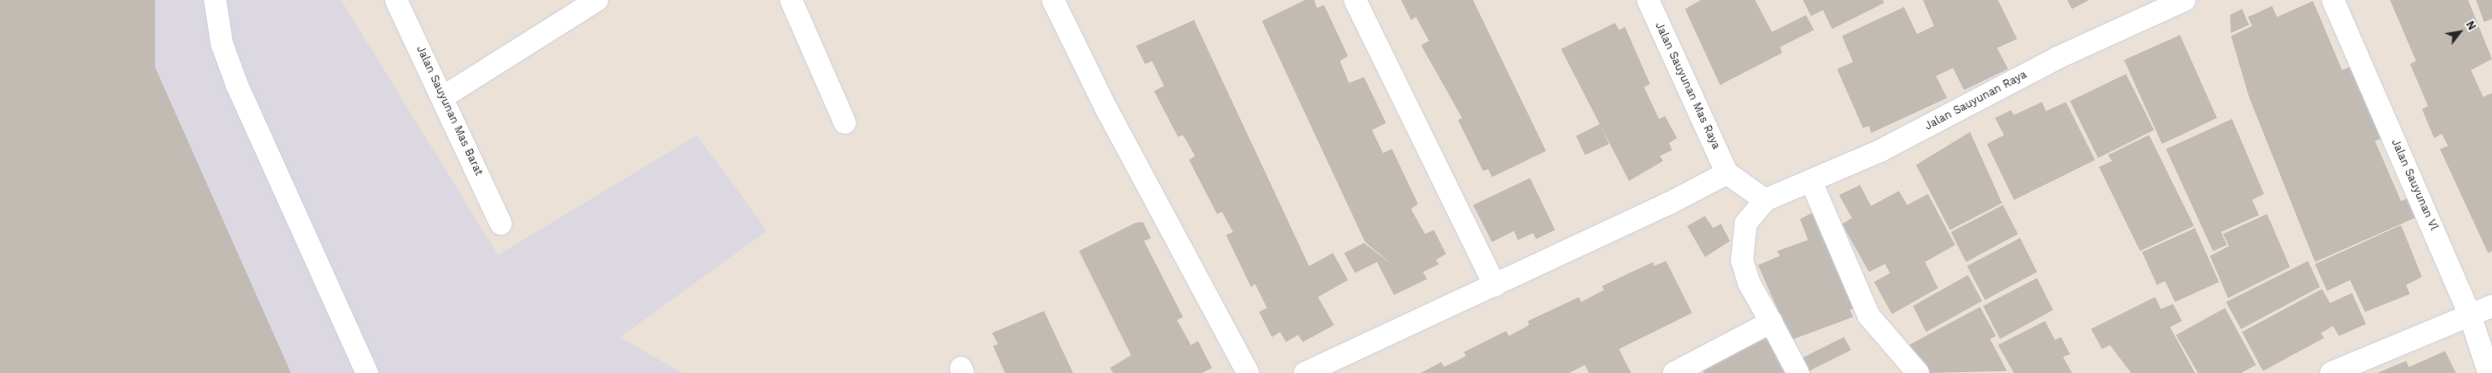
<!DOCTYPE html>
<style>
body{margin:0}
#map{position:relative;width:2492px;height:373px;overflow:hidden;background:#ebe1d7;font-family:"Work Sans",sans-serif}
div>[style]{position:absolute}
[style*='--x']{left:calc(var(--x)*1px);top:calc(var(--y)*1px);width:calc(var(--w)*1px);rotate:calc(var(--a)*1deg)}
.industrial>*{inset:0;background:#dbd8e2}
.building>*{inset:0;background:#c2bbb4}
.roads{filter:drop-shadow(0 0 1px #ccd2e2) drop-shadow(0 0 1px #ccd2e2)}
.street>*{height:22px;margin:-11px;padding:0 11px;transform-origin:11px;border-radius:11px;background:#fff}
span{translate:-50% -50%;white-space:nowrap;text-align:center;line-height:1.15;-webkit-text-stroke:3.5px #fff;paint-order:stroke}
.street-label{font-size:11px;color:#272727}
.north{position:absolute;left:2440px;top:12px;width:40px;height:40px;-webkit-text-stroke:3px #fff;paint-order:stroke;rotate:59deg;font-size:11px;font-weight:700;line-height:16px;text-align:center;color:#272727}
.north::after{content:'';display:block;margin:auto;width:14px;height:18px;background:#272727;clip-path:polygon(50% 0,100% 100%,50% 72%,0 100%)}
</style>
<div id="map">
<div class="industrial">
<i style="clip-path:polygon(0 0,341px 0,498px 255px,697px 135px,767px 231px,620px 337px,682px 373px,0 373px)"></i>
</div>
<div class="building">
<i style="clip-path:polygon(0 0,155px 0,155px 67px,291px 373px,0 373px)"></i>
<i style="clip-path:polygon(1305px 0,1314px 0,1317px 8px,1324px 5px,1348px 56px,1340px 61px,1349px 83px,1364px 77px,1386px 123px,1372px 130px,1383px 153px,1392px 149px,1418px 204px,1411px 209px,1425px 234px,1434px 230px,1446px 254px,1436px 260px,1439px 264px,1423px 272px,1427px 279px,1394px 295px,1377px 262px,1355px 273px,1344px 253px,1364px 243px,1394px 266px,1365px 242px,1262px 21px)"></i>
<i style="clip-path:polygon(1401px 0,1473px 0,1546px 151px,1492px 177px,1488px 169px,1483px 171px,1458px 120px,1462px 118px,1421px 45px,1429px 41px,1416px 17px,1411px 20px)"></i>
<i style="clip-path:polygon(1701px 0,1755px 0,1772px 32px,1806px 15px,1814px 30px,1780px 47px,1782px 53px,1720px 85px,1685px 9px)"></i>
<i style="clip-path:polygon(1803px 0,1883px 0,1884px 3px,1832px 29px,1823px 10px,1811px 16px)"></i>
<i style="clip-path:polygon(1923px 0,1998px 0,2017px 39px,1997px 48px,2008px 69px,1964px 90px,1953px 68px,1936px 76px,1947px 98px,1871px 133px,1869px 126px,1863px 128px,1837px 69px,1853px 62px,1842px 36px,1904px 7px,1917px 34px,1934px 26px)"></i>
<i style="clip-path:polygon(2067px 0,2089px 0,2072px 9px)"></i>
<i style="clip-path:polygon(2390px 0,2468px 0,2492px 59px,2471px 70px,2483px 97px,2492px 93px,2492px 251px,2488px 253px,2440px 149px,2448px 146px,2442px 134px,2434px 138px,2422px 109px,2428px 106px,2410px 64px,2416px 61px)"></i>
<i style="clip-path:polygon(2476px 0,2492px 0,2492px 19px,2484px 22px)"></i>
<i style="clip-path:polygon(2313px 1px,2342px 70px,2355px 65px,2385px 137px,2375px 141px,2401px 201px,2411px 197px,2419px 216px,2315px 262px,2249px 97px,2231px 36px,2252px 26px,2248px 17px,2272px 6px,2277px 17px)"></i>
<i style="clip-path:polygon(2242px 9px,2249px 25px,2231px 33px,2230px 15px)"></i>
<i style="clip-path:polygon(1194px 20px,1309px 266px,1333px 253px,1348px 280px,1318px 297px,1334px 325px,1303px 342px,1298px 335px,1286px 342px,1280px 332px,1272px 337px,1259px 312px,1267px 308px,1255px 284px,1251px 287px,1226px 235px,1233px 232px,1222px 212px,1217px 214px,1189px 160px,1195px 156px,1183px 135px,1178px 137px,1154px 91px,1164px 86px,1152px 61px,1145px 64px,1136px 46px)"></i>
<i style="clip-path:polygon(1615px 23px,1619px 30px,1625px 27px,1650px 84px,1644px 87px,1659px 119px,1665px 116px,1677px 138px,1669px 143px,1672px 150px,1660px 156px,1663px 161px,1629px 181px,1561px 49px)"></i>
<i style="clip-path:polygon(2180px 35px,2217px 118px,2162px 144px,2124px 60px)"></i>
<i style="clip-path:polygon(2126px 74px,2154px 130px,2098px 158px,2070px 101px)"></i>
<i style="clip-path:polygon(2042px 102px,2046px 111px,2066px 102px,2095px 160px,2014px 200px,1987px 144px,2004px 135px,1995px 118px,2011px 110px,2014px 115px)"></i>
<i style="clip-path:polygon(2232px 119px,2264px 194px,2252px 200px,2259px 215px,2221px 232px,2227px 245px,2213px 251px,2166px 149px)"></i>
<i style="clip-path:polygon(1600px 124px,1609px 144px,1585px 155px,1576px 136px)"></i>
<i style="clip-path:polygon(1970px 132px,2002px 203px,1950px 230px,1916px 165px)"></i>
<i style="clip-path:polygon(2149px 135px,2194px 226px,2140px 251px,2099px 167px,2112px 161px,2108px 155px)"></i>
<i style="clip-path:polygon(1530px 178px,1555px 230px,1536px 239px,1533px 233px,1518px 240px,1514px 231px,1492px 242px,1473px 205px)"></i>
<i style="clip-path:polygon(1860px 185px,1871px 206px,1899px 191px,1907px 205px,1928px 194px,1955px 245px,1925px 262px,1938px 288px,1892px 314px,1874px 282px,1890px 273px,1885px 264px,1869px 272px,1842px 224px,1852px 218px,1839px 195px)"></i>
<i style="clip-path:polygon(2003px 205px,2018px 234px,1966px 262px,1951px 232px)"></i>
<i style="clip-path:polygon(1814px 212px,1857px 306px,1850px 310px,1853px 317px,1791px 340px,1758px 265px,1780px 256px,1777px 251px,1808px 240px,1800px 219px)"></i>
<i style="clip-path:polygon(2267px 214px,2290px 267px,2228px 298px,2210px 256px,2229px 246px,2223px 234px)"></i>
<i style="clip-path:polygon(1705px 216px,1713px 228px,1721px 224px,1730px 241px,1705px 257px,1687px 226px)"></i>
<i style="clip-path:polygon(1143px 222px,1151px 238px,1144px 241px,1183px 317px,1177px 320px,1191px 345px,1198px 341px,1212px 368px,1202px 373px,1113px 373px,1110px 368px,1131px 355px,1079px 251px,1135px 223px)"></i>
<i style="clip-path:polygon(2401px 225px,2422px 277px,2406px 285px,2410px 294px,2365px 312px,2350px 280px,2327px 291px,2315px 264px)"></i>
<i style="clip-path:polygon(2195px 228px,2219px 282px,2175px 302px,2165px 281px,2157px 285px,2142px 252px)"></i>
<i style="clip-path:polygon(2020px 238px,2037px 272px,1985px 300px,1967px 266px)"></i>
<i style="clip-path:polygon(1666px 261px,1692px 313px,1619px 349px,1631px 373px,1589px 373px,1585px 365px,1569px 373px,1421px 373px,1441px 362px,1444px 367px,1466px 356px,1464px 352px,1506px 331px,1509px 336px,1529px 325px,1528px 321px,1579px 297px,1581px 302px,1604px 290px,1602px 286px,1653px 262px,1654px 266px)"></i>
<i style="clip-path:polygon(2308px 261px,2320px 287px,2241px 329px,2226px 302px)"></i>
<i style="clip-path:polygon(1968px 275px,1982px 301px,1926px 332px,1913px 306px)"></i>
<i style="clip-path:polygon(2037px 278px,2053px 310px,2000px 339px,1983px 306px)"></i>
<i style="clip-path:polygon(2322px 289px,2330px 303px,2352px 293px,2366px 324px,2339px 336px,2333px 326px,2321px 333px,2324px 338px,2263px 371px,2242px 332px)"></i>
<i style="clip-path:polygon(2155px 297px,2161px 309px,2173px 304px,2182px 321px,2170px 327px,2195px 373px,2131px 373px,2110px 345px,2102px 349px,2091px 329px)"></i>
<i style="clip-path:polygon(1980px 307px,1996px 336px,1990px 339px,2007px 371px,1927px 373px,1907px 346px)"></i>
<i style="clip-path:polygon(2225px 308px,2256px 365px,2241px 373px,2198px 373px,2176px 335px)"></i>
<i style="clip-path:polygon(1044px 311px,1073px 373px,1005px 373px,993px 346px,998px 344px,992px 333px)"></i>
<i style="clip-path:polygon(2045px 321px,2055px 340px,2061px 337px,2070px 354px,2063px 357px,2072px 373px,2014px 373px,1998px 345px)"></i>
<i style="clip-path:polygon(1767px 328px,1793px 373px,1704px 373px,1700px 365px)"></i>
<i style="clip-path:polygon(1844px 337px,1851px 350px,1805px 373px,1798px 360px)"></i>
<i style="clip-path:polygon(2445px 351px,2456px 373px,2377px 373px,2406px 361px,2409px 367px)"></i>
</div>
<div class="roads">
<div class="street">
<i style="--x:215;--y:0;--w:45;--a:81"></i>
<i style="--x:222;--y:44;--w:44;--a:69.9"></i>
<i style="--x:237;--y:85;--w:316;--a:65.7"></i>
<i style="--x:396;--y:0;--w:247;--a:64.9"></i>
<i style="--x:791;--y:0;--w:134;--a:66.3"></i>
<i style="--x:1053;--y:0;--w:123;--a:63.9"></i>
<i style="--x:1107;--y:110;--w:298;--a:61.8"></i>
<i style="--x:1355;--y:0;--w:318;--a:63.9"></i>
<i style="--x:1648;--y:0;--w:190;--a:65.5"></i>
<i style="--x:1727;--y:173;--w:47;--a:35.4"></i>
<i style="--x:2333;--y:0;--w:344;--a:66.5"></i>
<i style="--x:2470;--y:315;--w:61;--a:71.9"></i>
<i style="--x:443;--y:97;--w:182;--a:-32.2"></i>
<i style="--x:1811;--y:181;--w:147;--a:66.8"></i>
<i style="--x:1869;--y:316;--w:75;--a:49.3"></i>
<i style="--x:1771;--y:322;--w:58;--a:62.1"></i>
<i style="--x:961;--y:368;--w:5;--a:68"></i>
<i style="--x:1305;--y:373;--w:400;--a:-25"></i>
<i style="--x:1668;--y:204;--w:67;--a:-27.7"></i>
<i style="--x:1674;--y:373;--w:110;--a:-27.7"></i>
<i style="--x:1771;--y:322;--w:45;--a:-119.4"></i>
<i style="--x:1749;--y:283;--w:24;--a:-107"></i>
<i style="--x:1742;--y:260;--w:37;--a:-84"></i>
<i style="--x:1746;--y:223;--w:30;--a:-50"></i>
<i style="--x:1765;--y:200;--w:125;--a:-23.1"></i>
<i style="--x:1880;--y:151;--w:200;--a:-27.7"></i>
<i style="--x:2057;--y:58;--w:140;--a:-24.5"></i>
<i style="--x:2331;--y:373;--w:174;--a:-22.6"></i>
</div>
</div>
<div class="street-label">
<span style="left:1687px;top:86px;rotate:65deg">Jalan Sauyunan Mas Raya</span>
<span style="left:1976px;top:101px;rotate:-28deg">Jalan Sauyunan Raya</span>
<span style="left:449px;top:111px;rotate:65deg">Jalan Sauyunan Mas Barat</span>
<span style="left:2414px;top:185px;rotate:66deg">Jalan Sauyunan Vl</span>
</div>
<div class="north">N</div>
</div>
